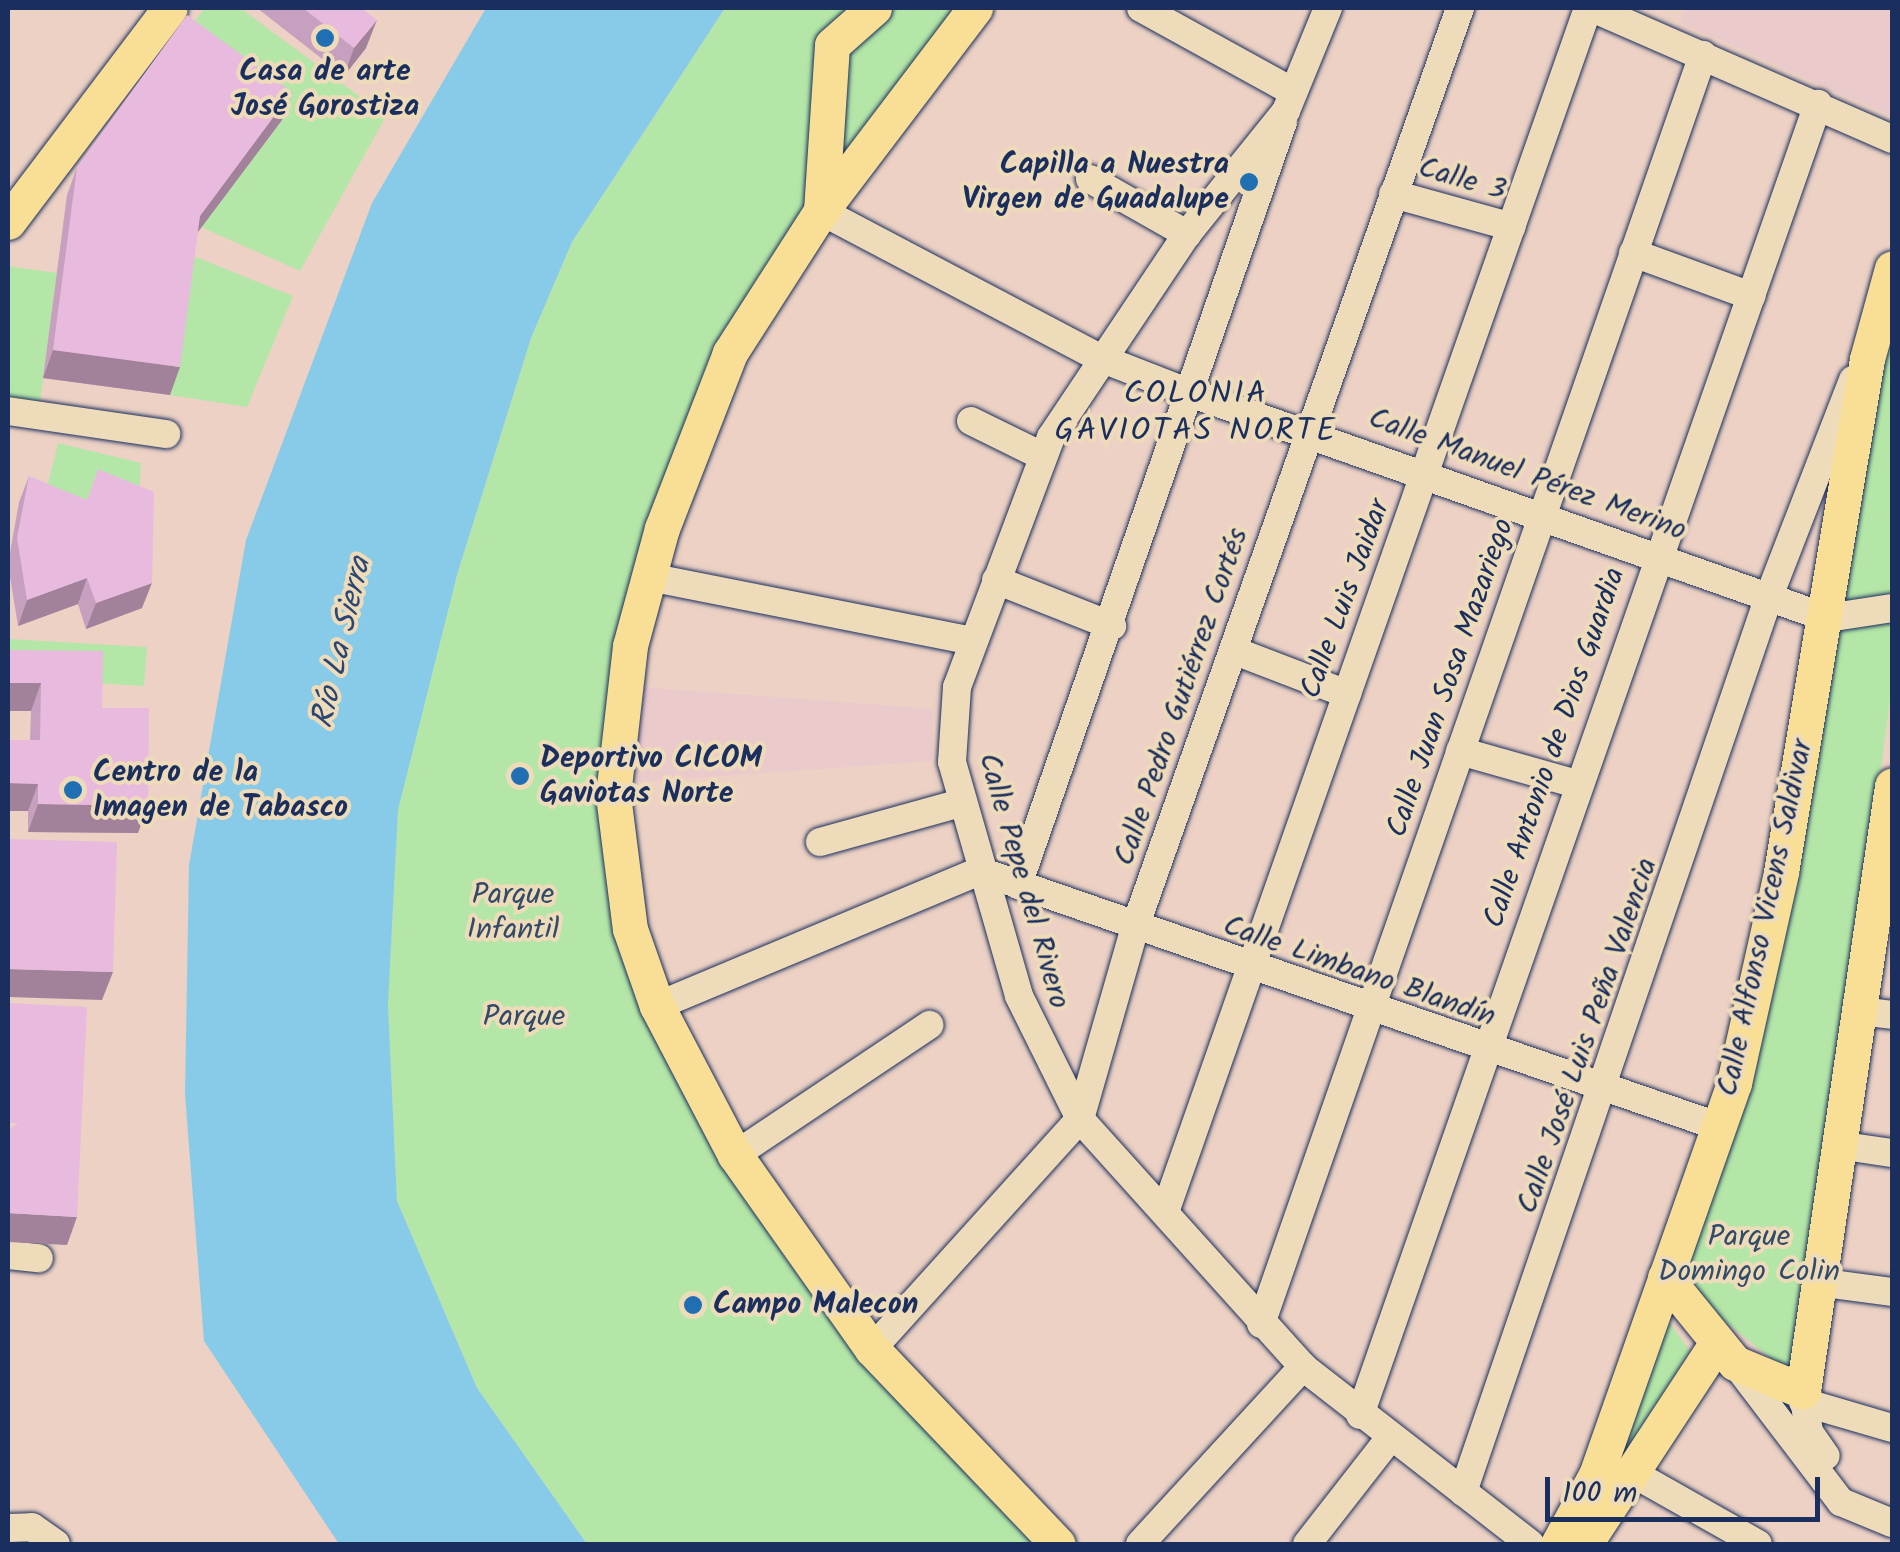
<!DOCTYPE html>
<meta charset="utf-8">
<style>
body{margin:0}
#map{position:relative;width:1900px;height:1552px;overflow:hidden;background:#ecd1c4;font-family:Kalam,sans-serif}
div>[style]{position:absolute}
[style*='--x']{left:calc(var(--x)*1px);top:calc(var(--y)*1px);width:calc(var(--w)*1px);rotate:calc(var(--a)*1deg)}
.built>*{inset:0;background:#ebcacc}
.green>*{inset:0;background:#b4e7a7}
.water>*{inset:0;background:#88cbe9}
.roads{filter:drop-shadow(0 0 2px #1b2f5e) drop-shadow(0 0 2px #1b2f5e)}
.minor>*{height:28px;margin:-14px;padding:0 14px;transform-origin:14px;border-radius:14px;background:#eedbb9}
.major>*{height:35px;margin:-17.5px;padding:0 17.5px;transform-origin:17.5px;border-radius:17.5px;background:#f9df96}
.wall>*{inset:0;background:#c8a0bf}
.shaded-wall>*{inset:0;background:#a2829b}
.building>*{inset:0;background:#e8bade}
.dots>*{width:28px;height:28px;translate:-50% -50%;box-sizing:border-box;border:5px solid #eedbb9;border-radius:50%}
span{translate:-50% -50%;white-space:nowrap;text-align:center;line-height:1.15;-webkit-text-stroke:8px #eedbb9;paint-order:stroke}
.poi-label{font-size:30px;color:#1b2f5e;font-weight:700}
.right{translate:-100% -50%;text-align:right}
.left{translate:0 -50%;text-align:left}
.street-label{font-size:30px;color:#1b2f5e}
.park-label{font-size:30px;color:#324b69}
.neighbourhood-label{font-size:32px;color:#1b2f5e;letter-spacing:2.5px}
.water-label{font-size:32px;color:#2b4673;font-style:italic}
.frame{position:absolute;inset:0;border:10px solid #1b2f5e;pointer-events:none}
.scale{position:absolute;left:1545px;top:1477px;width:275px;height:45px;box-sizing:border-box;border:5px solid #1b2f5e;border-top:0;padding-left:12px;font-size:30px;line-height:35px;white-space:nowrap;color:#1b2f5e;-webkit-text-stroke:8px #eedbb9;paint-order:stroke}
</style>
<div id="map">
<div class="built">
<i style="clip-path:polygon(1685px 8px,1892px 8px,1892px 116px,1680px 22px)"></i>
<i style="clip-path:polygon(641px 687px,933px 709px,932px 761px,637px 782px)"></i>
</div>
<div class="green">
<i style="clip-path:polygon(205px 8px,240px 8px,386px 116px,300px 271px,201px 227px,177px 43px)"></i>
<i style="clip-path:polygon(725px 8px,975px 8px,730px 353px,630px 646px,630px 929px,735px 1155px,1058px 1544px,587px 1544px,477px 1388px,397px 1201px,388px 1005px,398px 809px,457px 575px,531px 338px,572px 242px)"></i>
<i style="clip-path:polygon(188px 254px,293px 296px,247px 407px,170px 395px)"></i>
<i style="clip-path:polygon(8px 266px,57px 273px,39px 409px,8px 405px)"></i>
<i style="clip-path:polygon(1892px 293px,1892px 603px,1835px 611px)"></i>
<i style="clip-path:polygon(58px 443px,141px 463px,138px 509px,46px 492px)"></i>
<i style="clip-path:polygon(1892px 616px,1892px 686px,1799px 1381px,1681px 1286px,1835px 628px)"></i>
<i style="clip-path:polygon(8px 639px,147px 647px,144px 686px,8px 678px)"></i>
<i style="clip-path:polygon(1664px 1315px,1690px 1351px,1616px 1472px)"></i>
</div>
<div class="water">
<i style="clip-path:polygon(486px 8px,725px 8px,572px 242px,531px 338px,457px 575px,398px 810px,388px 1005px,397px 1201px,477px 1388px,587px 1544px,339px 1544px,204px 1341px,185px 1094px,189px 865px,246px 540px,372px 203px)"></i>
</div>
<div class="roads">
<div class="minor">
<i style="--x:1141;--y:8;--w:174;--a:28.9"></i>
<i style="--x:1328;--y:8;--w:111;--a:112.2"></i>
<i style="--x:1286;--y:111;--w:158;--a:128.8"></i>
<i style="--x:1187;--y:234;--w:244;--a:123.8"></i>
<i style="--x:1051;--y:437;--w:267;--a:110.6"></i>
<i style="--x:957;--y:687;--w:75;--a:93.8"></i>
<i style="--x:952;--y:762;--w:243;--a:74"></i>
<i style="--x:1019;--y:996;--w:137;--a:63.6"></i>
<i style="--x:1080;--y:1119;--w:334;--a:48"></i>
<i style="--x:1303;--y:1367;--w:288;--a:37.9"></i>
<i style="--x:1592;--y:8;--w:327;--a:23.6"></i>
<i style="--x:1090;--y:179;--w:112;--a:29.6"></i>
<i style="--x:1393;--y:194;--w:123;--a:15.5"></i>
<i style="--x:821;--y:211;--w:315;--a:27.8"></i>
<i style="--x:1100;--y:358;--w:97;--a:21.3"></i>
<i style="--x:1190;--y:393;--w:676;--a:19.45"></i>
<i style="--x:1827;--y:618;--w:66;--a:-8.7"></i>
<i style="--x:1633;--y:253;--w:126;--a:20"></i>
<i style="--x:8;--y:411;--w:160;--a:8.3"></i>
<i style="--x:971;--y:421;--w:79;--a:26.2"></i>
<i style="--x:649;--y:577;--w:330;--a:11.2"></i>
<i style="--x:996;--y:580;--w:125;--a:21.6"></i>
<i style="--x:1235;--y:651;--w:120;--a:21"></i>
<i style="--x:1460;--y:751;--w:122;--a:15.8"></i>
<i style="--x:820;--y:842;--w:146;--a:-15.5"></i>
<i style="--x:1018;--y:885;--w:808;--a:-70.85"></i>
<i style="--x:657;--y:1006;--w:350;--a:-22.7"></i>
<i style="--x:980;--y:871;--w:783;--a:19.08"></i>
<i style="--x:1860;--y:1011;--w:32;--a:7"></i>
<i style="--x:1844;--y:1146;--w:49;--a:8.3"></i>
<i style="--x:735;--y:1155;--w:234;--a:-33.8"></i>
<i style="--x:1165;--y:1212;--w:1276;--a:-70.64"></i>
<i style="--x:8;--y:1255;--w:31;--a:6"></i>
<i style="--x:1824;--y:1283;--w:69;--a:7.5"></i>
<i style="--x:1261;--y:1324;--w:1344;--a:-70.8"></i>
<i style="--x:872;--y:1349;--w:310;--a:-47.9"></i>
<i style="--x:1080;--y:1119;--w:200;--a:-74"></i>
<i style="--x:1135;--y:927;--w:975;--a:-70.52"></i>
<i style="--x:1735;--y:1363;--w:175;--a:52.7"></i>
<i style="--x:1841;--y:1502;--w:55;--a:22.4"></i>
<i style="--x:1803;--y:1391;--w:41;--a:81.7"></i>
<i style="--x:1809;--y:1432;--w:29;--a:55"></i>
<i style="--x:1803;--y:1402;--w:93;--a:16.3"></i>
<i style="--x:1360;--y:1415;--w:1389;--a:-70.74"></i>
<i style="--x:1629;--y:1471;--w:148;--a:29.5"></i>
<i style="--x:1463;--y:1492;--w:944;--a:-71.14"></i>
<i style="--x:1768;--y:599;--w:235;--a:-68.8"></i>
<i style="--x:8;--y:1528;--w:24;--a:-2"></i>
<i style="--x:32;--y:1527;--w:29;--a:35"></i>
<i style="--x:1140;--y:1544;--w:241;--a:-47.4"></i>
<i style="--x:1307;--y:1544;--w:133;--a:-52"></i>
</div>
<div class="major">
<i style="--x:975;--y:8;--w:255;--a:127.2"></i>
<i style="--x:821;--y:211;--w:169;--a:122.7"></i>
<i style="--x:730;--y:353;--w:188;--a:111.2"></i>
<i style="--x:662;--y:528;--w:122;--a:105.2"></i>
<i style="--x:630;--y:646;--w:150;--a:96.5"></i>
<i style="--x:613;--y:795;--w:135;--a:82.8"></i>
<i style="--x:630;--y:929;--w:82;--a:70.7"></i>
<i style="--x:657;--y:1006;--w:168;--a:62.4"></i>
<i style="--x:735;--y:1155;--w:237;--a:54.8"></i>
<i style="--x:872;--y:1349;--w:269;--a:46.4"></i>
<i style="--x:821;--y:211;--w:166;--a:-86.2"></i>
<i style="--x:832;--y:45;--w:56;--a:-41.4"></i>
<i style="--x:8;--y:222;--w:268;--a:-52.9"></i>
<i style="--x:1665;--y:1277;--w:111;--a:50.9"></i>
<i style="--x:1735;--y:1363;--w:74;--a:22.4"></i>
<i style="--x:1803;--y:1391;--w:612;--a:-81.63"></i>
<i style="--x:1588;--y:1539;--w:231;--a:-56.7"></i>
<i style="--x:1558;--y:1544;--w:79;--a:-61.2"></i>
<i style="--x:1596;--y:1475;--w:416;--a:-70.6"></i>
<i style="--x:1734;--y:1083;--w:216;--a:-77.4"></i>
<i style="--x:1781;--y:872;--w:520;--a:-80.48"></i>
<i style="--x:1867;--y:359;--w:94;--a:-74.6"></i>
</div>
</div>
<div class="wall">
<i style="clip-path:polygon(257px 8px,361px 8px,366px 48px,344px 76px)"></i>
<i style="clip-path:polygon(292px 92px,282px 120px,197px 233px,170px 395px,43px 378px,67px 195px,77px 167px)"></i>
<i style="clip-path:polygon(29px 476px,142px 608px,86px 629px,78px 604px,18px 626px,8px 564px,19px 502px)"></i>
<i style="clip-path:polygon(8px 650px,102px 708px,138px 833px,28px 832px,28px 811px,8px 811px,8px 740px,30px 740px,31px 711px,8px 711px)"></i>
</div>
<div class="shaded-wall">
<i style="clip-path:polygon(377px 20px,366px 48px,344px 76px,354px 48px)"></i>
<i style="clip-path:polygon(292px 92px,282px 120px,189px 244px,200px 216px)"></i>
<i style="clip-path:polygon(53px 350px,180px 367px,170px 395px,43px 378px)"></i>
<i style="clip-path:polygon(87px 578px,78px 604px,18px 626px,27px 600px)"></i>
<i style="clip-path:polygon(152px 583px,142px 608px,86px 629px,96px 603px)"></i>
<i style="clip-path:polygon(8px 683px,41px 683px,31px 711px,8px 711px)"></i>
<i style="clip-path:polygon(8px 783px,38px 784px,28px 811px,8px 811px)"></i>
<i style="clip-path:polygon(38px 804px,148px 806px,138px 833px,28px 832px)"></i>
<i style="clip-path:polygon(8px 969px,113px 972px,102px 1000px,8px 997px)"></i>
<i style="clip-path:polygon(8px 1213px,77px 1217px,67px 1245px,8px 1242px)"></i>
</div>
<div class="building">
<i style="clip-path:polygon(303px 8px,361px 8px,377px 20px,354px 48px)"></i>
<i style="clip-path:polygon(187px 15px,292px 92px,200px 216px,180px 367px,53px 350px,77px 167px)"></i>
<i style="clip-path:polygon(98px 469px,154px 492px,152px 583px,96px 603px,87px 578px,27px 600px,17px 538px,29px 476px,87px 500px)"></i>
<i style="clip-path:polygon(8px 650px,103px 651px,102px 708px,149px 708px,148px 806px,38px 804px,38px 784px,8px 783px,8px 740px,40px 740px,41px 683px,8px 683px)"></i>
<i style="clip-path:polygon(8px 839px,117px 842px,113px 972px,8px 969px)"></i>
<i style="clip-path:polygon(8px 1003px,87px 1007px,77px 1217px,8px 1213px,8px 1130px,18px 1123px,8px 1123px)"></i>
</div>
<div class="dots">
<i style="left:325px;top:38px;background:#1f6fb2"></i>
<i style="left:1249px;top:182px;background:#1f6fb2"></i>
<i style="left:520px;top:776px;background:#1f6fb2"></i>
<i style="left:73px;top:790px;background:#1f6fb2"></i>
<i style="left:693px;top:1305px;background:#1f6fb2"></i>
</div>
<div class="poi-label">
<span style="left:325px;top:89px">Casa de arte<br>José Gorostiza</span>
<span class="right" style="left:1229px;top:182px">Capilla a Nuestra<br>Virgen de Guadalupe</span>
<span class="left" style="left:540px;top:776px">Deportivo CICOM<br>Gaviotas Norte</span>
<span class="left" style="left:93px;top:790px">Centro de la<br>Imagen de Tabasco</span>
<span class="left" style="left:713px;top:1305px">Campo Malecon</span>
</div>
<div class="street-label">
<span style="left:1462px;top:180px;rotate:16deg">Calle 3</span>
<span style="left:1527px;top:475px;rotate:20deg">Calle Manuel Pérez Merino</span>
<span style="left:1346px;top:599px;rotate:-70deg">Calle Luis Jaidar</span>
<span style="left:1451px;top:678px;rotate:-71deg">Calle Juan Sosa Mazariego</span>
<span style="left:1182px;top:697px;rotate:-71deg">Calle Pedro Gutiérrez Cortés</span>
<span style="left:1555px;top:748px;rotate:-71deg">Calle Antonio de Dios Guardia</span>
<span style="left:1023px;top:881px;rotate:74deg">Calle Pepe del Rivero</span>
<span style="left:1766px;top:918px;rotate:-78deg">Calle Alfonso Vicens Saldivar</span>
<span style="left:1359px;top:972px;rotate:19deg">Calle Limbano Blandín</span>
<span style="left:1588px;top:1036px;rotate:-71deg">Calle José Luis Peña Valencia</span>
</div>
<div class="park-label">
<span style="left:513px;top:912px">Parque<br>Infantil</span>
<span style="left:524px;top:1017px">Parque</span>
<span style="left:1749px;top:1254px">Parque<br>Domingo Colin</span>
</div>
<div class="neighbourhood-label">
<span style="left:1196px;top:414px">COLONIA<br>GAVIOTAS NORTE</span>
</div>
<div class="water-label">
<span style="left:343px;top:643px;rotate:-77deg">Río La Sierra</span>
</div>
<div class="frame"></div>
<div class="scale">100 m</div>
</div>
